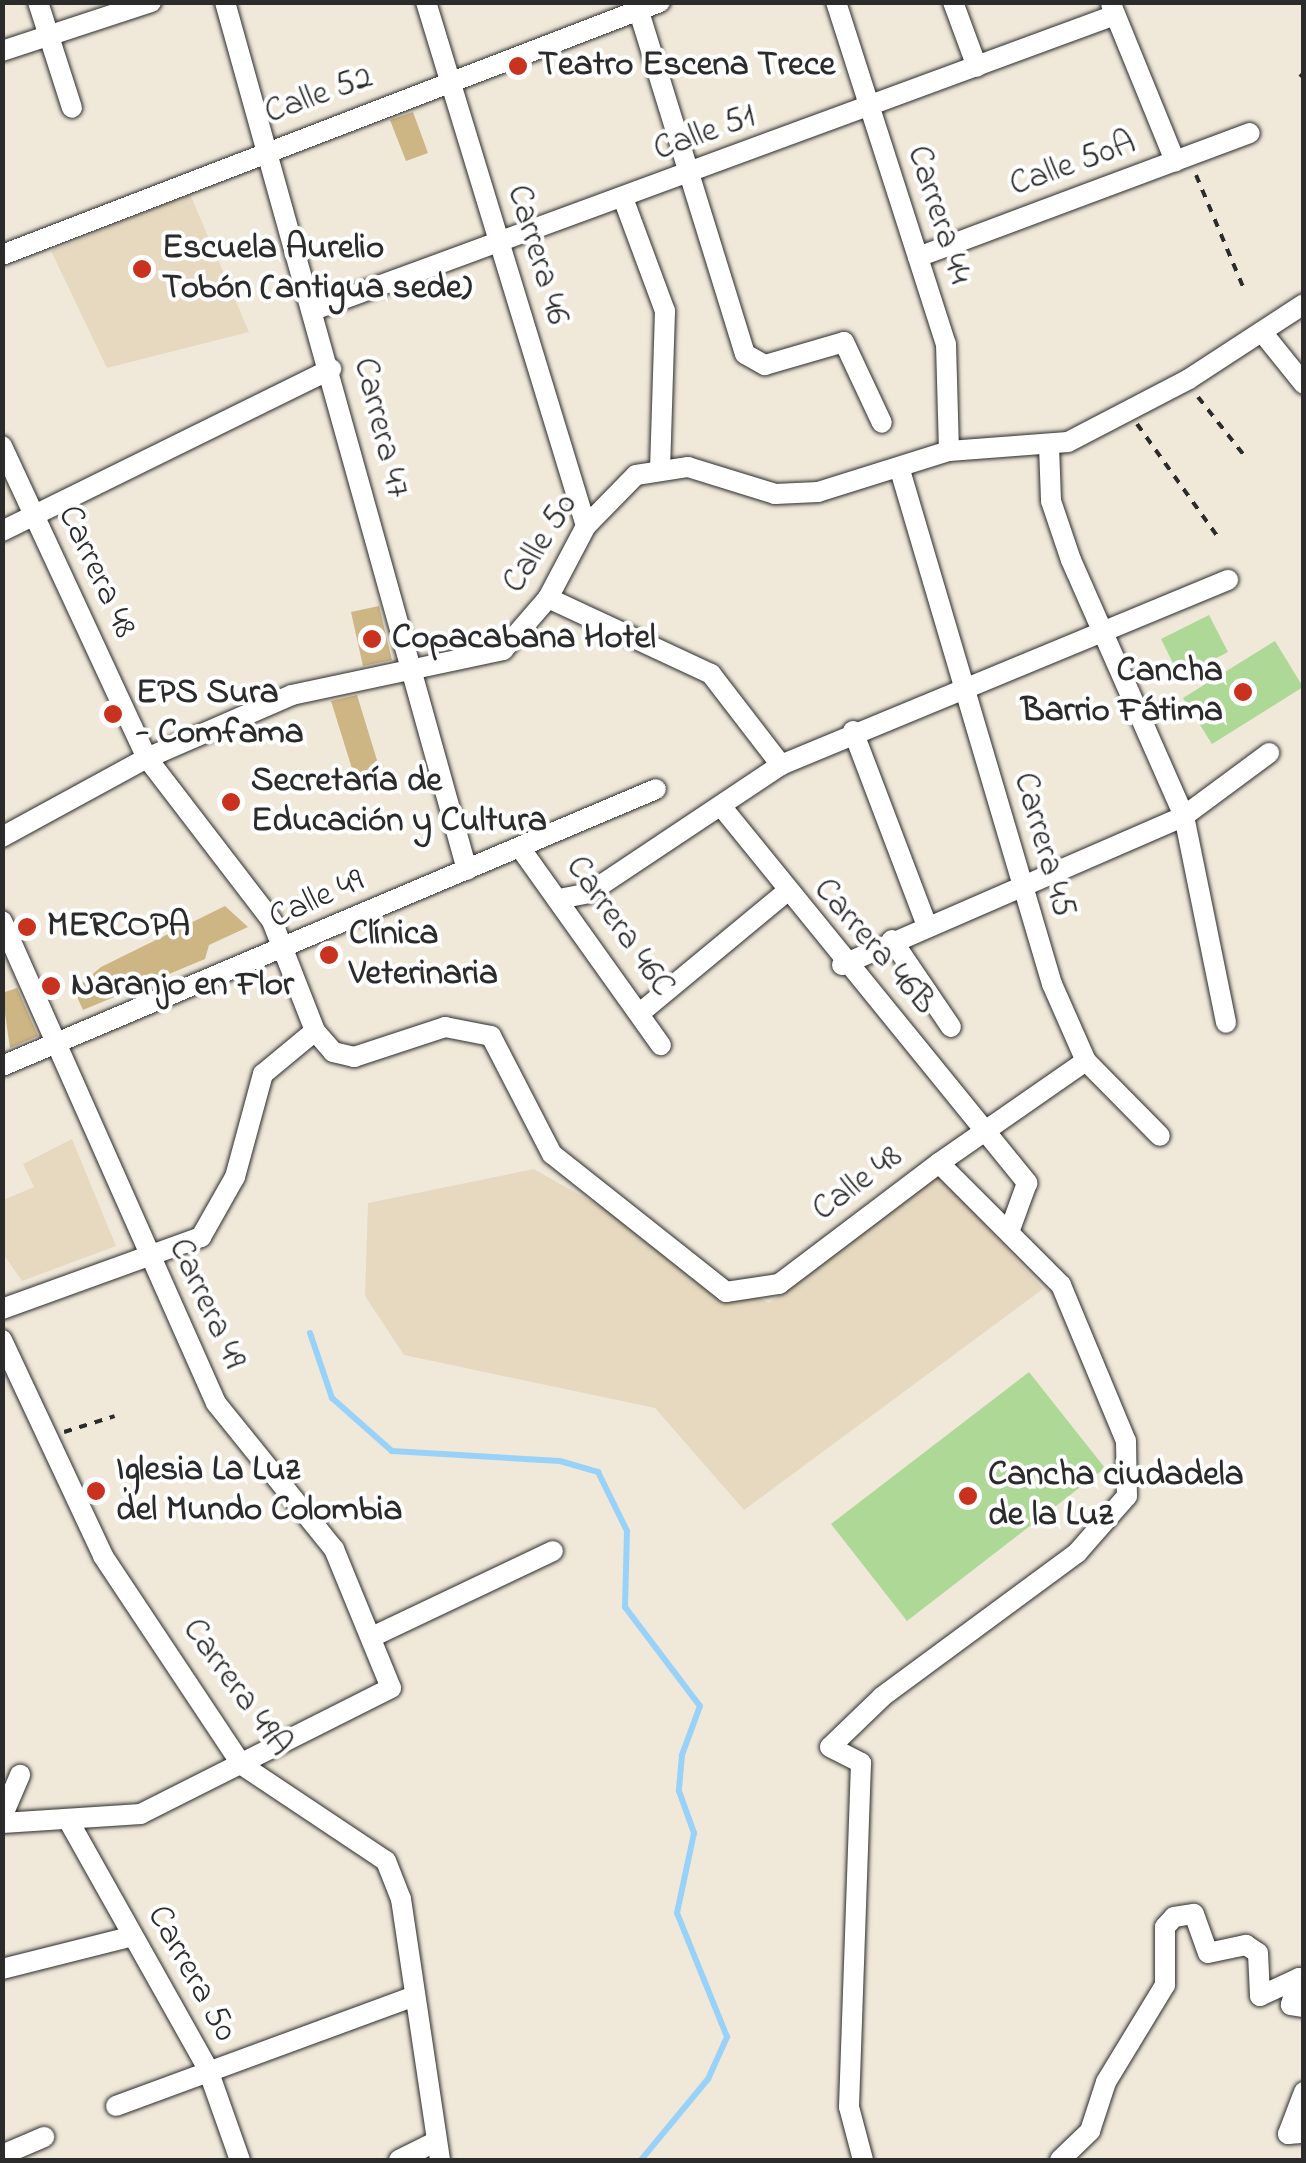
<!DOCTYPE html>
<meta charset="utf-8">
<style>
body{margin:0}
#map{position:relative;width:1306px;height:2163px;overflow:hidden;background:#f0e9da;font-family:"Indie Flower",sans-serif}
div>[style]{position:absolute}
[style*='--x']{left:calc(var(--x)*1px);top:calc(var(--y)*1px);width:calc(var(--w)*1px);rotate:calc(var(--a)*1deg)}
.built>*{inset:0;background:#e6d9c0}
.green>*{inset:0;background:#add896}
.stream>*{height:6px;margin:-3px;padding:0 3px;transform-origin:3px;border-radius:3px;background:#99d2f9}
.building>*{inset:0;background:#cdb584}
.path>*{height:4px;margin-top:-2px;transform-origin:0;background:repeating-linear-gradient(90deg,#2b2b2b 0 8px,transparent 0 16px)}
.roads{filter:drop-shadow(0 0 2px #2b2b2b) drop-shadow(0 0 2px #2b2b2b)}
.minor>*{height:20px;margin:-10px;padding:0 10px;transform-origin:10px;border-radius:10px;background:#fff}
.dots>*{width:28px;height:28px;translate:-50% -50%;box-sizing:border-box;border:5px solid #fff;border-radius:50%}
span{translate:-50% -50%;white-space:nowrap;text-align:center;line-height:1.15;-webkit-text-stroke:8px #fff;paint-order:stroke}
.poi-label{font-size:35px;color:#2b2b2b;font-weight:700}
.left{translate:0 -50%;text-align:left}
.right{translate:-100% -50%;text-align:right}
.street-label{font-size:35px;color:#2b2b2b}
.frame{position:absolute;inset:0;border:5px solid #2b2b2b;pointer-events:none}
</style>
<div id="map">
<div class="built">
<i style="clip-path:polygon(190px 194px,249px 332px,107px 368px,51px 251px)"></i>
<i style="clip-path:polygon(72px 1139px,116px 1246px,22px 1281px,3px 1254px,3px 1200px,34px 1187px,23px 1164px)"></i>
<i style="clip-path:polygon(534px 1169px,769px 1303px,939px 1174px,1043px 1289px,744px 1510px,655px 1408px,404px 1355px,365px 1296px,368px 1203px)"></i>
</div>
<div class="green">
<i style="clip-path:polygon(1209px 615px,1228px 652px,1180px 677px,1161px 639px)"></i>
<i style="clip-path:polygon(1275px 641px,1303px 687px,1212px 744px,1183px 698px)"></i>
<i style="clip-path:polygon(1029px 1372px,1105px 1468px,907px 1621px,831px 1524px)"></i>
</div>
<div class="stream">
<i style="--x:310;--y:1333;--w:69;--a:71.3"></i>
<i style="--x:332;--y:1398;--w:80;--a:41.5"></i>
<i style="--x:392;--y:1451;--w:168;--a:3.4"></i>
<i style="--x:560;--y:1461;--w:40;--a:16"></i>
<i style="--x:598;--y:1472;--w:66;--a:63.8"></i>
<i style="--x:627;--y:1531;--w:76;--a:91.5"></i>
<i style="--x:625;--y:1607;--w:124;--a:52.9"></i>
<i style="--x:700;--y:1706;--w:52;--a:110.2"></i>
<i style="--x:682;--y:1755;--w:36;--a:95"></i>
<i style="--x:679;--y:1791;--w:45;--a:70.3"></i>
<i style="--x:694;--y:1833;--w:82;--a:102"></i>
<i style="--x:677;--y:1913;--w:134;--a:68"></i>
<i style="--x:727;--y:2037;--w:46;--a:114.3"></i>
<i style="--x:708;--y:2079;--w:105;--a:129.6"></i>
</div>
<div class="building">
<i style="clip-path:polygon(413px 112px,428px 153px,406px 161px,390px 120px)"></i>
<i style="clip-path:polygon(379px 606px,392px 660px,363px 666px,351px 612px)"></i>
<i style="clip-path:polygon(357px 695px,384px 783px,359px 791px,331px 701px)"></i>
<i style="clip-path:polygon(225px 906px,248px 927px,209px 945px,205px 959px,83px 1010px,74px 990px,101px 967px)"></i>
<i style="clip-path:polygon(17px 988px,38px 1036px,10px 1048px,2px 993px)"></i>
</div>
<div class="path">
<i style="--x:1300;--y:74;--w:6;--a:45"></i>
<i style="--x:1196;--y:175;--w:124;--a:67.2"></i>
<i style="--x:1198;--y:397;--w:73;--a:51.7"></i>
<i style="--x:1137;--y:424;--w:139;--a:54.4"></i>
<i style="--x:64;--y:1432;--w:53;--a:-17.4"></i>
</div>
<div class="roads">
<div class="minor">
<i style="--x:38;--y:2;--w:111;--a:72.2"></i>
<i style="--x:225;--y:2;--w:901;--a:74.42"></i>
<i style="--x:426;--y:2;--w:548;--a:73.02"></i>
<i style="--x:636;--y:2;--w:368;--a:72.8"></i>
<i style="--x:745;--y:354;--w:23;--a:29"></i>
<i style="--x:765;--y:365;--w:82;--a:-16.2"></i>
<i style="--x:844;--y:342;--w:89;--a:64.9"></i>
<i style="--x:836;--y:2;--w:359;--a:72.2"></i>
<i style="--x:946;--y:344;--w:107;--a:88.4"></i>
<i style="--x:953;--y:2;--w:69;--a:69.7"></i>
<i style="--x:1111;--y:4;--w:170;--a:67.8"></i>
<i style="--x:2;--y:51;--w:157;--a:-18.2"></i>
<i style="--x:623;--y:198;--w:121;--a:69.6"></i>
<i style="--x:665;--y:311;--w:156;--a:91.8"></i>
<i style="--x:2;--y:255;--w:705;--a:-21.03"></i>
<i style="--x:918;--y:257;--w:354;--a:-20.5"></i>
<i style="--x:316;--y:309;--w:851;--a:-20.2"></i>
<i style="--x:1262;--y:332;--w:67;--a:51.1"></i>
<i style="--x:2;--y:446;--w:344;--a:65.1"></i>
<i style="--x:147;--y:758;--w:205;--a:52.5"></i>
<i style="--x:272;--y:921;--w:118;--a:68.6"></i>
<i style="--x:315;--y:1031;--w:28;--a:49"></i>
<i style="--x:333;--y:1052;--w:22;--a:13"></i>
<i style="--x:354;--y:1057;--w:96;--a:-18.2"></i>
<i style="--x:445;--y:1027;--w:47;--a:11.1"></i>
<i style="--x:491;--y:1036;--w:133;--a:62.7"></i>
<i style="--x:552;--y:1154;--w:222;--a:38.4"></i>
<i style="--x:726;--y:1292;--w:54;--a:-8.6"></i>
<i style="--x:779;--y:1284;--w:201;--a:-37.1"></i>
<i style="--x:939;--y:1163;--w:173;--a:45"></i>
<i style="--x:1061;--y:1285;--w:169;--a:67.4"></i>
<i style="--x:1126;--y:1441;--w:55;--a:89"></i>
<i style="--x:1127;--y:1496;--w:76;--a:131.3"></i>
<i style="--x:1077;--y:1553;--w:242;--a:143.6"></i>
<i style="--x:882;--y:1697;--w:72;--a:136.1"></i>
<i style="--x:830;--y:1747;--w:35;--a:27"></i>
<i style="--x:861;--y:1763;--w:344;--a:92"></i>
<i style="--x:849;--y:2107;--w:55;--a:75.2"></i>
<i style="--x:1049;--y:446;--w:55;--a:87.9"></i>
<i style="--x:1051;--y:501;--w:62;--a:71.3"></i>
<i style="--x:1071;--y:560;--w:280;--a:66.2"></i>
<i style="--x:1184;--y:816;--w:211;--a:78.5"></i>
<i style="--x:900;--y:470;--w:536;--a:73.53"></i>
<i style="--x:1052;--y:984;--w:84;--a:66.2"></i>
<i style="--x:1086;--y:1061;--w:105;--a:45.4"></i>
<i style="--x:2;--y:531;--w:367;--a:-26.2"></i>
<i style="--x:548;--y:598;--w:180;--a:25"></i>
<i style="--x:711;--y:674;--w:115;--a:52.4"></i>
<i style="--x:853;--y:731;--w:205;--a:69.2"></i>
<i style="--x:721;--y:806;--w:486;--a:50.9"></i>
<i style="--x:1027;--y:1183;--w:47;--a:110"></i>
<i style="--x:2;--y:837;--w:165;--a:-28.6"></i>
<i style="--x:147;--y:758;--w:158;--a:-23.5"></i>
<i style="--x:292;--y:695;--w:216;--a:-12"></i>
<i style="--x:503;--y:650;--w:69;--a:-49.1"></i>
<i style="--x:548;--y:598;--w:81;--a:-62.2"></i>
<i style="--x:586;--y:526;--w:71;--a:-45.6"></i>
<i style="--x:636;--y:475;--w:53;--a:-8.7"></i>
<i style="--x:688;--y:467;--w:91;--a:17.2"></i>
<i style="--x:775;--y:494;--w:43;--a:-2.7"></i>
<i style="--x:818;--y:492;--w:137;--a:-17.4"></i>
<i style="--x:949;--y:451;--w:119;--a:-4.3"></i>
<i style="--x:1068;--y:442;--w:136;--a:-27.5"></i>
<i style="--x:1189;--y:379;--w:137;--a:-33.1"></i>
<i style="--x:521;--y:849;--w:241;--a:54.5"></i>
<i style="--x:564;--y:898;--w:25;--a:-11"></i>
<i style="--x:589;--y:893;--w:231;--a:-33.7"></i>
<i style="--x:781;--y:765;--w:484;--a:-22.5"></i>
<i style="--x:2;--y:921;--w:527;--a:66.06"></i>
<i style="--x:216;--y:1403;--w:188;--a:51.1"></i>
<i style="--x:334;--y:1549;--w:150;--a:67.7"></i>
<i style="--x:391;--y:1688;--w:280;--a:153.3"></i>
<i style="--x:141;--y:1814;--w:139;--a:176.3"></i>
<i style="--x:892;--y:940;--w:105;--a:55.9"></i>
<i style="--x:842;--y:965;--w:373;--a:-23.5"></i>
<i style="--x:1184;--y:816;--w:106;--a:-36.5"></i>
<i style="--x:640;--y:1013;--w:188;--a:-39.6"></i>
<i style="--x:2;--y:1066;--w:710;--a:-22.95"></i>
<i style="--x:939;--y:1163;--w:179;--a:-34.8"></i>
<i style="--x:2;--y:1309;--w:212;--a:-19.9"></i>
<i style="--x:201;--y:1237;--w:69;--a:-60.5"></i>
<i style="--x:235;--y:1177;--w:107;--a:-74.8"></i>
<i style="--x:263;--y:1074;--w:67;--a:-39.6"></i>
<i style="--x:2;--y:1340;--w:238;--a:64.9"></i>
<i style="--x:103;--y:1556;--w:251;--a:56.4"></i>
<i style="--x:242;--y:1765;--w:173;--a:33.7"></i>
<i style="--x:386;--y:1861;--w:41;--a:68.5"></i>
<i style="--x:401;--y:1899;--w:264;--a:81.5"></i>
<i style="--x:374;--y:1636;--w:198;--a:-25.4"></i>
<i style="--x:2;--y:1817;--w:46;--a:-66.8"></i>
<i style="--x:71;--y:1825;--w:278;--a:60.7"></i>
<i style="--x:207;--y:2067;--w:99;--a:70.5"></i>
<i style="--x:2;--y:1969;--w:135;--a:-14.1"></i>
<i style="--x:1304;--y:2092;--w:45;--a:110.9"></i>
<i style="--x:1288;--y:2134;--w:16;--a:-4"></i>
<i style="--x:116;--y:2106;--w:313;--a:-20.2"></i>
<i style="--x:2;--y:2155;--w:46;--a:-23.2"></i>
<i style="--x:399;--y:2160;--w:40;--a:-26.6"></i>
<i style="--x:1060;--y:2160;--w:42;--a:-44"></i>
<i style="--x:1090;--y:2131;--w:52;--a:-71.9"></i>
<i style="--x:1106;--y:2082;--w:114;--a:-58.7"></i>
<i style="--x:1165;--y:1985;--w:58;--a:-90"></i>
<i style="--x:1165;--y:1927;--w:13;--a:-48"></i>
<i style="--x:1174;--y:1917;--w:20;--a:-9"></i>
<i style="--x:1194;--y:1914;--w:41;--a:70.3"></i>
<i style="--x:1208;--y:1953;--w:39;--a:-12"></i>
<i style="--x:1246;--y:1945;--w:14;--a:34"></i>
<i style="--x:1258;--y:1953;--w:43;--a:87.3"></i>
<i style="--x:1260;--y:1996;--w:43;--a:-24.8"></i>
<i style="--x:1299;--y:1978;--w:28;--a:107"></i>
<i style="--x:1291;--y:2005;--w:13;--a:9"></i>
</div>
</div>
<div class="dots">
<i style="left:518px;top:66px;background:#c8321e"></i>
<i style="left:142px;top:269px;background:#c8321e"></i>
<i style="left:372px;top:639px;background:#c8321e"></i>
<i style="left:1243px;top:692px;background:#c8321e"></i>
<i style="left:113px;top:714px;background:#c8321e"></i>
<i style="left:231px;top:802px;background:#c8321e"></i>
<i style="left:27px;top:927px;background:#c8321e"></i>
<i style="left:329px;top:955px;background:#c8321e"></i>
<i style="left:51px;top:986px;background:#c8321e"></i>
<i style="left:96px;top:1491px;background:#c8321e"></i>
<i style="left:968px;top:1496px;background:#c8321e"></i>
</div>
<div class="poi-label">
<span class="left" style="left:538px;top:66px">Teatro Escena Trece</span>
<span class="left" style="left:162px;top:269px">Escuela Aurelio<br>Tobón (antigua sede)</span>
<span class="left" style="left:392px;top:639px">Copacabana Hotel</span>
<span class="right" style="left:1223px;top:692px">Cancha<br>Barrio Fátima</span>
<span class="left" style="left:136px;top:714px">EPS Sura<br>- Comfama</span>
<span class="left" style="left:251px;top:802px">Secretaría de<br>Educación y Cultura</span>
<span class="left" style="left:47px;top:927px">MERCOPA</span>
<span class="left" style="left:349px;top:955px">Clínica<br>Veterinaria</span>
<span class="left" style="left:71px;top:986px">Naranjo en Flor</span>
<span class="left" style="left:116px;top:1491px">Iglesia La Luz<br>del Mundo Colombia</span>
<span class="left" style="left:988px;top:1496px">Cancha ciudadela<br>de la Luz</span>
</div>
<div class="street-label">
<span style="left:319px;top:96px;rotate:-20deg">Calle 52</span>
<span style="left:705px;top:134px;rotate:-20deg">Calle 51</span>
<span style="left:1073px;top:165px;rotate:-20deg">Calle 50A</span>
<span style="left:938px;top:215px;rotate:72deg">Carrera 44</span>
<span style="left:537px;top:255px;rotate:73deg">Carrera 46</span>
<span style="left:380px;top:428px;rotate:76deg">Carrera 47</span>
<span style="left:541px;top:544px;rotate:-58deg">Calle 50</span>
<span style="left:96px;top:572px;rotate:65deg">Carrera 48</span>
<span style="left:1043px;top:845px;rotate:74deg">Carrera 45</span>
<span style="left:317px;top:900px;rotate:-24deg">Calle 49</span>
<span style="left:619px;top:927px;rotate:55deg">Carrera 46C</span>
<span style="left:874px;top:947px;rotate:49deg">Carrera 46B</span>
<span style="left:858px;top:1184px;rotate:-37deg">Calle 48</span>
<span style="left:206px;top:1304px;rotate:65deg">Carrera 49</span>
<span style="left:236px;top:1688px;rotate:54deg">Carrera 49A</span>
<span style="left:191px;top:1974px;rotate:61deg">Carrera 50</span>
</div>
<div class="frame"></div>
</div>
